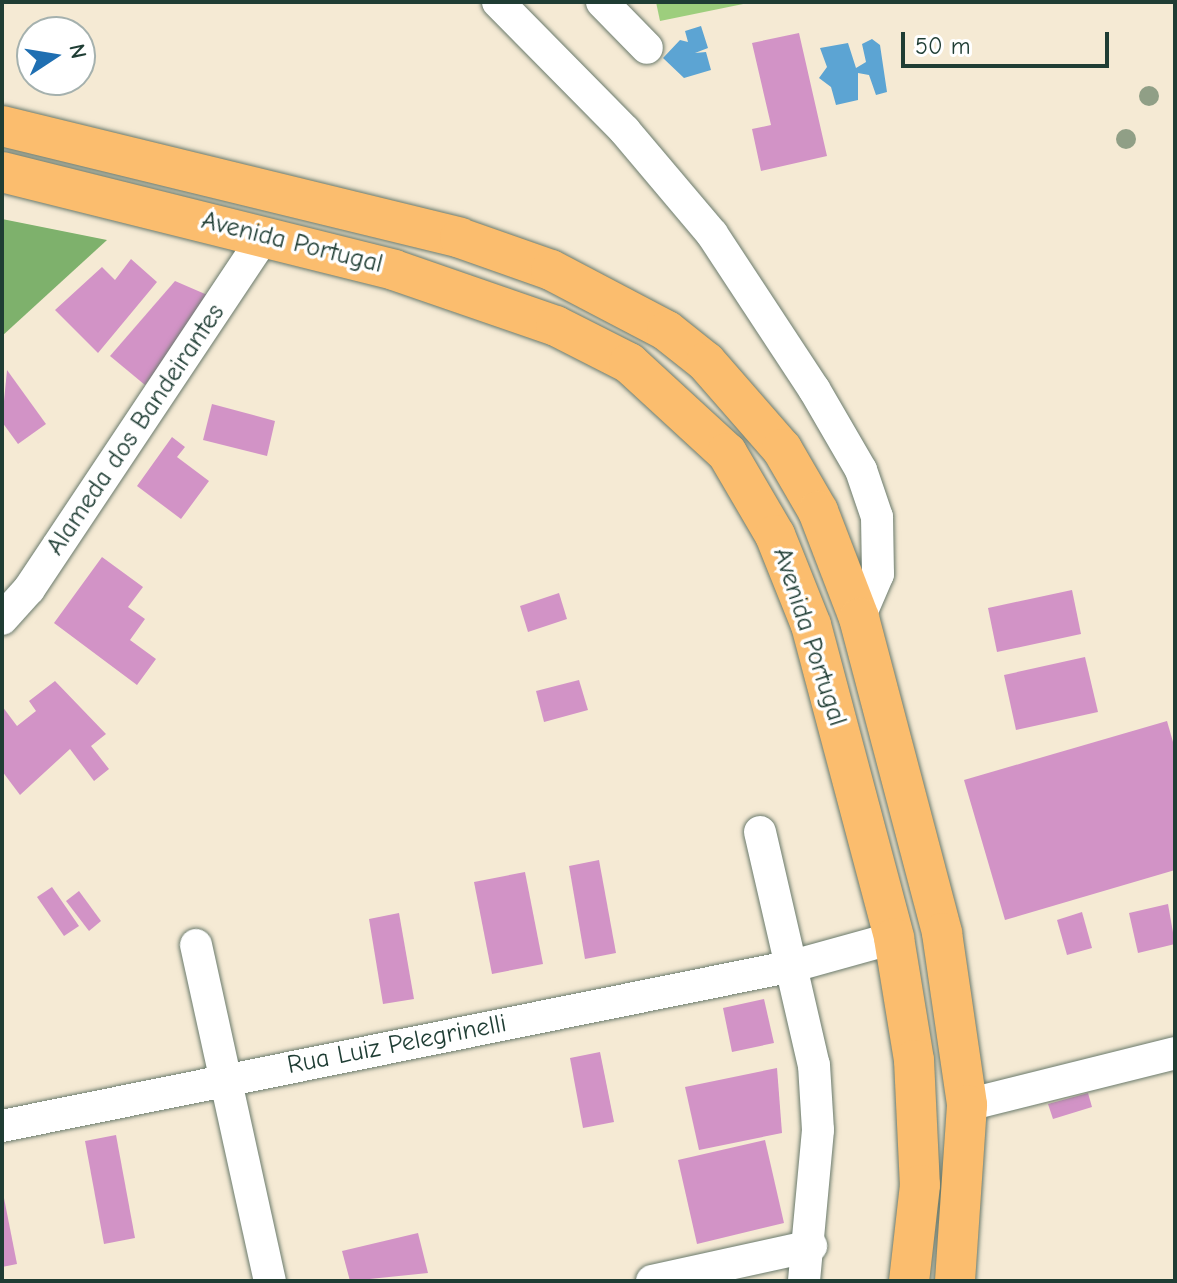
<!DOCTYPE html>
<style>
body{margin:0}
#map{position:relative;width:1177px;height:1283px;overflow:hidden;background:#f5ead4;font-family:"Comic Neue",sans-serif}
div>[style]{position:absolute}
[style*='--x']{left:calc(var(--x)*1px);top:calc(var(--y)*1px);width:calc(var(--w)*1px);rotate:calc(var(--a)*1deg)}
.green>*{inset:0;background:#9dce7d}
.forest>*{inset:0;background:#7eb16c}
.water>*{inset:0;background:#5ca4d3}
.building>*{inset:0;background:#d293c6}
.roads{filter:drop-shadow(0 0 2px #6a7a6c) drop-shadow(0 0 2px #6a7a6c)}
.minor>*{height:32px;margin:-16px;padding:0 16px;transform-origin:16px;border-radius:16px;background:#fff}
.major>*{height:40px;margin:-20px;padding:0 20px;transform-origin:20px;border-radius:20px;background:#fbbd6e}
.trees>*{width:20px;height:20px;margin:-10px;border-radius:50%;background:#909f86}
span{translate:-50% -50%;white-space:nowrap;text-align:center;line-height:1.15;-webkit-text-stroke:7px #fff;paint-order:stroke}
.street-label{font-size:26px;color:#1f3d34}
.frame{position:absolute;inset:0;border:4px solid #1f3d34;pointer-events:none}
.north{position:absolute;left:16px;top:16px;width:80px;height:80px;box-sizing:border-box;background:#fff;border:2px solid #a5b1ae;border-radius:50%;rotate:78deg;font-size:22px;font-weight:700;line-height:32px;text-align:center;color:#1f3d34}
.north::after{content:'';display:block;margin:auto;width:28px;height:36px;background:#1f6fb2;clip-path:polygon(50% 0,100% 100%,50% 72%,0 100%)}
.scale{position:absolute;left:901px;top:32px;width:208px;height:36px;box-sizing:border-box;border:4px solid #1f3d34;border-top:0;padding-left:10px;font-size:24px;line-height:28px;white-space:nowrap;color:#1f3d34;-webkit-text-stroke:6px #fff;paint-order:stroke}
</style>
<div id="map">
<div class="green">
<i style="clip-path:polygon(656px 2px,753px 2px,660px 21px)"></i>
</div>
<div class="forest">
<i style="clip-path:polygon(2px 219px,107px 240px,2px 336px)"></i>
</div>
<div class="water">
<i style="clip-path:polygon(701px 26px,708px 48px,695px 53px,706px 52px,711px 70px,684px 78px,663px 58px,680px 40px,688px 42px,685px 31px)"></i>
<i style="clip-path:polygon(872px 39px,880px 45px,887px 92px,876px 95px,869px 75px,858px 73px,858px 100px,836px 105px,831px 87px,819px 78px,827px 67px,820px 48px,848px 43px,856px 68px,866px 62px,862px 44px)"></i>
</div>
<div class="building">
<i style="clip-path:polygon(799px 33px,827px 156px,761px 171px,752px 129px,771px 125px,752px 43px)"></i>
<i style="clip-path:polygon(131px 259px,157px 282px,98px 353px,55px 310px,102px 267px,115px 280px)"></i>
<i style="clip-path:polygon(175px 281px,212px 297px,145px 385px,110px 356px)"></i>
<i style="clip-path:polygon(7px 370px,46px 424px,18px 444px,2px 422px)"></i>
<i style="clip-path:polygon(212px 404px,275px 421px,267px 456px,203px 440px)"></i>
<i style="clip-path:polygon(172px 437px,185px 447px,177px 457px,209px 481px,181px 519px,137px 486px)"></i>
<i style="clip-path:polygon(102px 557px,143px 587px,128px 607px,145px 619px,130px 640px,156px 659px,137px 685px,54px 623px)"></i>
<i style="clip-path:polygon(1072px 590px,1081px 634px,997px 652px,988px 608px)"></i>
<i style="clip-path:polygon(559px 593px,567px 619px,528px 632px,520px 606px)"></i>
<i style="clip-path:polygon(1085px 657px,1098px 712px,1016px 730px,1004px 675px)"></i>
<i style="clip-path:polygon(579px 680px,588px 710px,544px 722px,536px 691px)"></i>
<i style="clip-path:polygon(55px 681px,106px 734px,91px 746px,109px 769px,94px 781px,70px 749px,20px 795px,2px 771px,2px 706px,17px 726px,36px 711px,29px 701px)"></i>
<i style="clip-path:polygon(1167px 721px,1175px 749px,1175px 870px,1005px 920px,964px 780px)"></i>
<i style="clip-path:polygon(599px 860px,616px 953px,585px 959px,569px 866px)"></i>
<i style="clip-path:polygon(525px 872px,543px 964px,492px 974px,474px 882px)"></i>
<i style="clip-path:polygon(52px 887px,79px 926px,64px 936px,37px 897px)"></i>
<i style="clip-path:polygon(79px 891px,101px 921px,89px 931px,66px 901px)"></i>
<i style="clip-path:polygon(1168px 904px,1175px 944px,1138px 953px,1129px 913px)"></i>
<i style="clip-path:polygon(1082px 912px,1092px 948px,1067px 955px,1057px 920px)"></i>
<i style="clip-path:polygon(399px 913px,414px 999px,383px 1004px,369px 919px)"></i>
<i style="clip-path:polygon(764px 999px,774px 1043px,732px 1052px,723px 1008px)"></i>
<i style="clip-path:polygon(600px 1052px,614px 1122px,583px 1128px,570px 1058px)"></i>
<i style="clip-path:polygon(777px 1068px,782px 1133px,699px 1150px,685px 1087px)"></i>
<i style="clip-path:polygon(1088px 1093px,1092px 1107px,1053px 1119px,1048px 1104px)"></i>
<i style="clip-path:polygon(116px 1135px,135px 1238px,104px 1244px,85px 1141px)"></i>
<i style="clip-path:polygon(765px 1140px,784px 1223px,697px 1244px,678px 1160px)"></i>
<i style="clip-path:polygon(3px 1193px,17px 1264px,2px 1267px,2px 1194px)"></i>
<i style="clip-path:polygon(418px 1233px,428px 1273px,350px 1281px,342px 1251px)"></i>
</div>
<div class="roads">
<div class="minor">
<i style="--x:498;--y:2;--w:181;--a:45.4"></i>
<i style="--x:625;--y:131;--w:135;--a:49.8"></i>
<i style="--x:712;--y:234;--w:186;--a:56.7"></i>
<i style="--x:814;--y:389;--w:94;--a:59.9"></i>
<i style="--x:861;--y:470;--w:50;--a:71.2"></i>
<i style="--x:877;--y:517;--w:57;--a:89"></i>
<i style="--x:878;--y:574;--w:48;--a:113.4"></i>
<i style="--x:602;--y:2;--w:64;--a:45.6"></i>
<i style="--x:2;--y:619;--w:40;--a:-48"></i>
<i style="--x:29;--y:589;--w:424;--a:-56.3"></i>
<i style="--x:760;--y:832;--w:239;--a:77"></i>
<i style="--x:814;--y:1065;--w:65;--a:86.5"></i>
<i style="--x:818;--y:1130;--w:152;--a:95.3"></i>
<i style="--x:196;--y:945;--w:344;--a:77.6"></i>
<i style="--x:967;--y:1105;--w:214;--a:-14"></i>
<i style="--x:2;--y:1126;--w:807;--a:-11.44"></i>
<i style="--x:793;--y:966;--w:105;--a:-15.5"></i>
<i style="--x:652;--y:1281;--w:163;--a:-12.4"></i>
</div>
<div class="major">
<i style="--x:2;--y:126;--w:471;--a:13.7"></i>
<i style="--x:460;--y:238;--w:96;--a:19.4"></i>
<i style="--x:551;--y:270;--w:131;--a:27.7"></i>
<i style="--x:667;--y:331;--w:50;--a:38.5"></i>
<i style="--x:706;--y:362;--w:116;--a:48.9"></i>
<i style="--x:782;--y:449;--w:72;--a:59.9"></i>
<i style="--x:818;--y:511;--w:115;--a:69"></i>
<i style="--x:859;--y:618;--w:326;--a:75.2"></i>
<i style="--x:942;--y:933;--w:174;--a:81.7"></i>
<i style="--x:967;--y:1105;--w:176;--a:93.9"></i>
<i style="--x:2;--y:172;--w:404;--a:14"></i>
<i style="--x:394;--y:270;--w:171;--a:19.1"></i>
<i style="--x:556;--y:326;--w:82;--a:26.9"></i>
<i style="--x:629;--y:363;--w:133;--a:42.6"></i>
<i style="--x:727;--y:453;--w:95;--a:59.7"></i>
<i style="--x:775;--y:535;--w:97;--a:68.2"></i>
<i style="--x:811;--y:625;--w:324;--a:75.1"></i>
<i style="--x:894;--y:938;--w:124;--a:80.7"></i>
<i style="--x:914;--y:1060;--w:125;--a:87.3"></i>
<i style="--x:920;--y:1185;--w:97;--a:96.5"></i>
</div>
</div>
<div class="trees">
<i style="left:1149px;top:96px"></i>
<i style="left:1126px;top:139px"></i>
</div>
<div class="street-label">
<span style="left:292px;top:243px;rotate:14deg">Avenida Portugal</span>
<span style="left:136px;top:430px;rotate:-56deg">Alameda dos Bandeirantes</span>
<span style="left:809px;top:637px;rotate:72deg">Avenida Portugal</span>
<span style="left:397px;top:1045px;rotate:-11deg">Rua Luiz Pelegrinelli</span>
</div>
<div class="frame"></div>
<div class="north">N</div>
<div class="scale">50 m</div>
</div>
